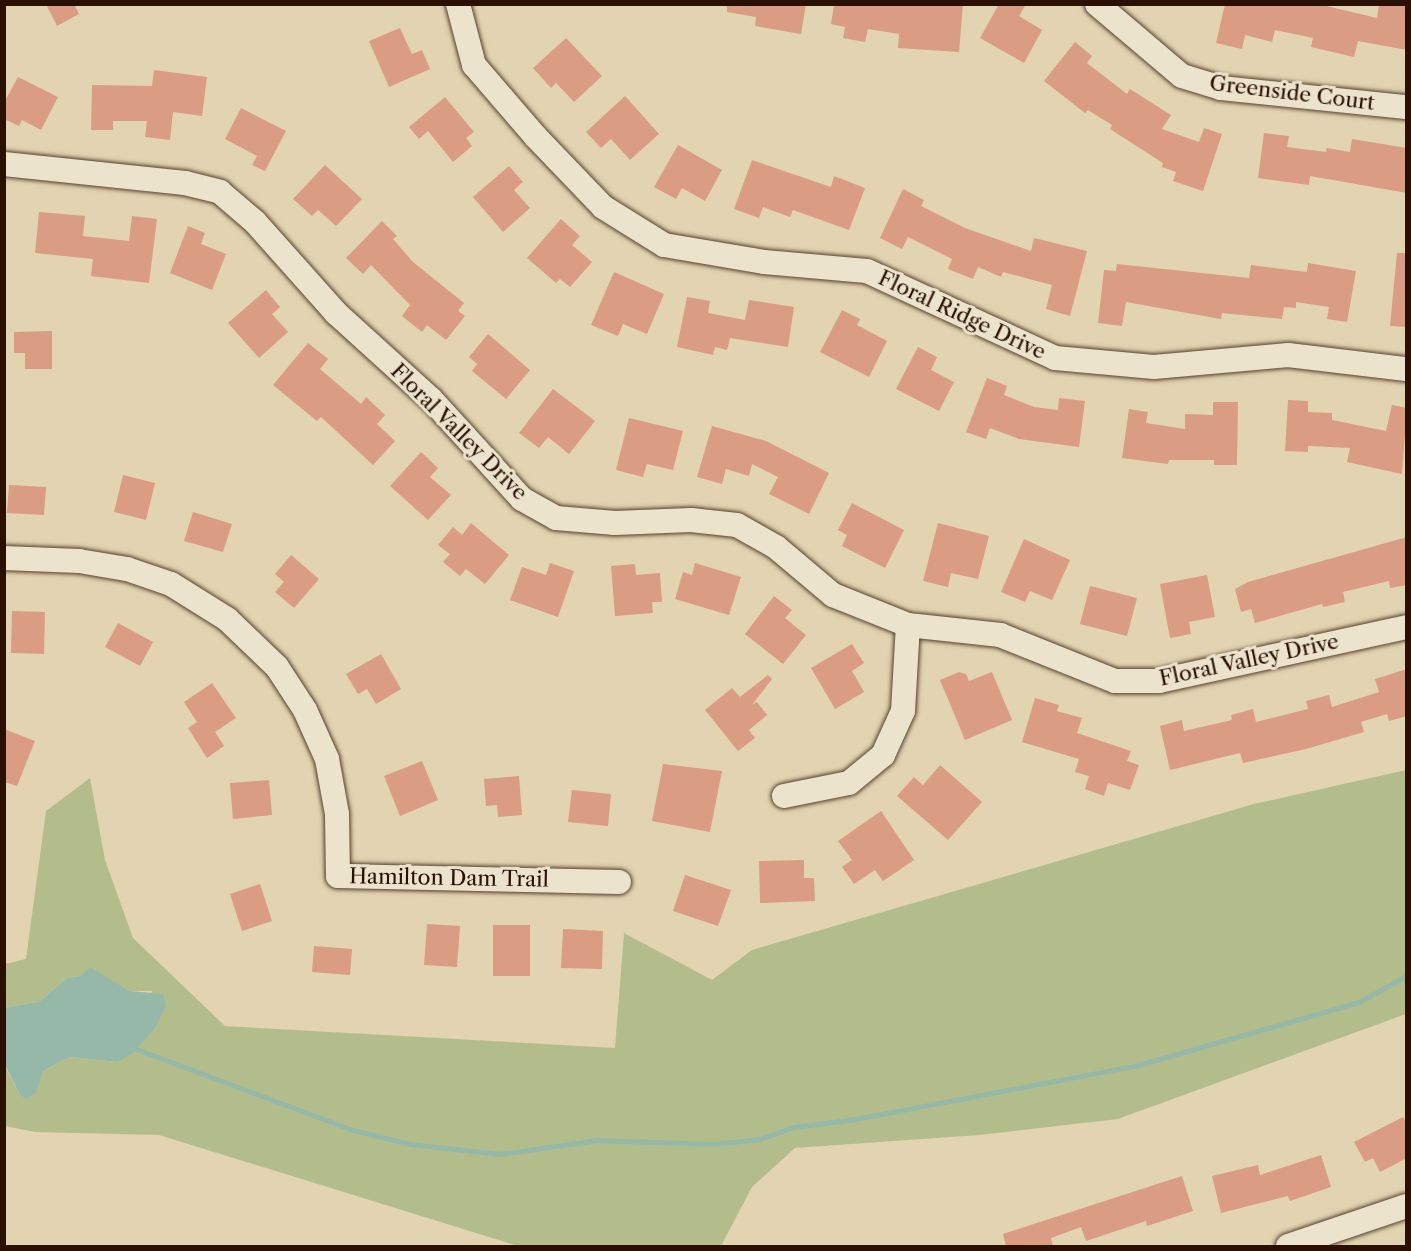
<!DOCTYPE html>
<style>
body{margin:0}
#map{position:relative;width:1411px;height:1251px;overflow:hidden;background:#e2d4b0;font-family:"Libre Caslon Text",serif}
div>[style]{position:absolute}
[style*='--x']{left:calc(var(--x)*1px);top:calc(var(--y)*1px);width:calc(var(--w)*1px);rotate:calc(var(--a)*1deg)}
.green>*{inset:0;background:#b3bd8c}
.water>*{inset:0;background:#95b8a8}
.stream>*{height:5px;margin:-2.5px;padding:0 2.5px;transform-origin:2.5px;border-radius:2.5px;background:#95b8a8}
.building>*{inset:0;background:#da9c82}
.roads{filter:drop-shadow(0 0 2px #57412e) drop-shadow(0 0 2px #57412e)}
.minor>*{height:24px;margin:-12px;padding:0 12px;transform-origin:12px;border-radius:12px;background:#ece3cc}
span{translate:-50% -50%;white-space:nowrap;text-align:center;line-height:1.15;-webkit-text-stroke:6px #ece3cc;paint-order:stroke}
.street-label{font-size:21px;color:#291003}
.frame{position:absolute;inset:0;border:6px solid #291003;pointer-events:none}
</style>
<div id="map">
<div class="green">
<i style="clip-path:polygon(1406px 770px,1406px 1014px,1118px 1119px,979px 1135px,795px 1148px,752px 1187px,721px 1246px,518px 1246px,159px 1135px,35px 1132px,5px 1126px,4px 1065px,20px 1095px,35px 1093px,43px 1071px,70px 1057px,117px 1062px,152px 991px,130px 991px,90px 968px,80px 976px,67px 978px,40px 1001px,5px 1008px,5px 964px,26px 959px,46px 811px,90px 778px,105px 860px,133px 938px,225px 1026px,615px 1048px,624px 933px,712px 980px,752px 950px,1254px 804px)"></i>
</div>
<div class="water">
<i style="clip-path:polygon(90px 967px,130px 991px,163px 994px,166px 1006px,155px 1028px,133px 1053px,117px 1062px,70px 1057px,43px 1071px,36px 1093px,27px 1099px,20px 1095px,5px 1065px,5px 1008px,40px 1001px,67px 978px,80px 976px)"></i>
</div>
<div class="stream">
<i style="--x:136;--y:1049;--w:232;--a:20.5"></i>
<i style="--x:353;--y:1130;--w:59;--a:13.8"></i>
<i style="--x:410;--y:1144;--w:91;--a:6.3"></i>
<i style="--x:500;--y:1154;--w:98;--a:-8.2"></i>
<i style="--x:597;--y:1140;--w:116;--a:2"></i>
<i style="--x:713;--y:1144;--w:47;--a:-6.1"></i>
<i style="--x:760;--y:1139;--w:35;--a:-20"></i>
<i style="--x:793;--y:1127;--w:57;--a:-7"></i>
<i style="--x:850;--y:1120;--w:293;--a:-10.8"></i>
<i style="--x:1138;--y:1065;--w:230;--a:-15.9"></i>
<i style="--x:1359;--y:1002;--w:54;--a:-29"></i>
</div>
<div class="building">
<i style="clip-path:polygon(46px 4px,74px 4px,79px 14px,57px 26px)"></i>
<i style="clip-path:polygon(727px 4px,806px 4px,801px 34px,755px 26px,756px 17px,727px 12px)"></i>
<i style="clip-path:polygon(845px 4px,963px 4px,959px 52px,898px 48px,899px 34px,868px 29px,865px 42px,843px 38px,845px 27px,831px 24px,834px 5px)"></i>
<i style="clip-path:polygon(999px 4px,1026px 4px,1019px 16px,1042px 30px,1024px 63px,980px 38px)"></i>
<i style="clip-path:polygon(1225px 4px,1318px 4px,1377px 18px,1379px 4px,1407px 4px,1407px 50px,1358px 41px,1354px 57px,1311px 47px,1313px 38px,1275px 30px,1272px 42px,1245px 35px,1242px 49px,1216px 43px)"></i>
<i style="clip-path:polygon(400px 28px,412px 54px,422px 50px,430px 69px,389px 87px,369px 41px)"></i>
<i style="clip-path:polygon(566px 38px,602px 76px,574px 102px,556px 83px,551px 88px,533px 68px)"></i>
<i style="clip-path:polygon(1075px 42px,1092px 56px,1087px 63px,1127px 94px,1130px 89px,1171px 115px,1162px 129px,1199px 142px,1204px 128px,1222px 134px,1203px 191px,1173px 181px,1176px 172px,1162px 167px,1163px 163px,1110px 129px,1112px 125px,1088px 110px,1085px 113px,1044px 81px)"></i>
<i style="clip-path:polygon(154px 70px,207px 77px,202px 116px,173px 112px,170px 140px,145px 137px,147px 121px,113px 121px,113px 130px,91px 130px,92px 85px,152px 86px)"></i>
<i style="clip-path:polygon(18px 77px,58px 97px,41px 130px,22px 120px,19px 126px,4px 119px,4px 103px)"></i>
<i style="clip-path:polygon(625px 96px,659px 134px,630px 160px,611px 139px,601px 148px,586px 132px)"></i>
<i style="clip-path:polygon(445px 97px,474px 132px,466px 138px,472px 146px,453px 162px,428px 131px,419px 139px,409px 127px)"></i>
<i style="clip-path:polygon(241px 108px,286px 131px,265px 171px,252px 165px,257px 156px,225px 139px)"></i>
<i style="clip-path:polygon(1264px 133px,1289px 136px,1287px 147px,1326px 152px,1327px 148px,1350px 152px,1352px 139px,1407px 148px,1407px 193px,1310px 176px,1309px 185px,1258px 178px)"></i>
<i style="clip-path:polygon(678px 145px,722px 170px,705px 201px,682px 188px,676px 199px,654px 187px)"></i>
<i style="clip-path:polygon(752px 160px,831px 187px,834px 176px,865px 188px,849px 230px,793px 210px,790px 217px,763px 207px,759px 218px,734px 209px)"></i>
<i style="clip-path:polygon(325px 165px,362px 199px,336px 226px,318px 210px,312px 216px,293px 199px)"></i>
<i style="clip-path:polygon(509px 166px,523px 182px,514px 190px,530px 208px,503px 232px,473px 197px)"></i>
<i style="clip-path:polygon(903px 189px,924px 200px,921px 206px,965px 228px,1031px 251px,1034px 238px,1087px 251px,1070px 316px,1046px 309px,1052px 285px,1003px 272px,1001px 277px,978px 267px,973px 279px,948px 269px,952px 259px,908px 237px,902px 249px,880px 238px)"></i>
<i style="clip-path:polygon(39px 212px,85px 216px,83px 236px,129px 241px,132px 216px,157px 219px,149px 283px,91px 276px,93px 259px,35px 253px)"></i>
<i style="clip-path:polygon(561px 219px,580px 236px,572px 245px,592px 262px,570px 287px,560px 279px,556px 283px,527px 258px)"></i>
<i style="clip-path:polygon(382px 221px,397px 236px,393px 239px,413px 262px,464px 303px,458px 311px,465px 316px,446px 340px,427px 325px,422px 332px,402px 316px,410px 305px,371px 265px,363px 274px,346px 258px)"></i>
<i style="clip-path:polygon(188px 226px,205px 233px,201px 244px,226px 254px,212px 290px,170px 273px)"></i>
<i style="clip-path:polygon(1397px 253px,1407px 253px,1407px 327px,1390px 326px)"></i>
<i style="clip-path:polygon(1308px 263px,1356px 271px,1347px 322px,1327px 319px,1329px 307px,1296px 302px,1296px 308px,1284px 307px,1282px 319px,1222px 313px,1221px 319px,1126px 302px,1122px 326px,1098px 323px,1104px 270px,1116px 271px,1117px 264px,1249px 278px,1251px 265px,1307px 272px)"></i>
<i style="clip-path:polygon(614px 272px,664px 294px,647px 334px,623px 324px,618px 336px,591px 325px)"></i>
<i style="clip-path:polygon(266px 290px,280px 307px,272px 314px,288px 332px,259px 358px,228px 323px)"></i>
<i style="clip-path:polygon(687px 297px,710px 301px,708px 313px,745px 320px,749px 300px,794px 307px,788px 347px,730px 338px,727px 350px,715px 347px,713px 355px,677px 347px)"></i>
<i style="clip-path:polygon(842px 310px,860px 319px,857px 325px,887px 341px,869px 377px,820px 352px)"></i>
<i style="clip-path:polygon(52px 331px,52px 369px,25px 369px,25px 353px,14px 353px,14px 332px)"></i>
<i style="clip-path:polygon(488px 334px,530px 370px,506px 399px,472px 371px,477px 364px,469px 357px)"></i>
<i style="clip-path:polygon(308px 343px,328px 359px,320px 369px,361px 404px,366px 397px,385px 415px,377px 424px,395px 441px,373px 465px,321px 417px,317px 421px,273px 385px)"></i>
<i style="clip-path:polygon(918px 347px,937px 357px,931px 370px,954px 382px,939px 411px,896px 389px)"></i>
<i style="clip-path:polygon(987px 378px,1007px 386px,1004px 395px,1034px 407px,1058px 410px,1059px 398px,1085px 401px,1079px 447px,1019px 439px,990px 428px,986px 439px,966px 432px)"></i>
<i style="clip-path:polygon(553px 389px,595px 421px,569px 454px,548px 437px,539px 448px,519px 433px)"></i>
<i style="clip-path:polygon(1288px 400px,1308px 401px,1308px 412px,1332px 413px,1332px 420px,1386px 431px,1392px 405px,1407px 408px,1402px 474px,1347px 462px,1350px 448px,1308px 446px,1308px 452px,1285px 451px)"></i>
<i style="clip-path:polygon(1213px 402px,1238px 402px,1237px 465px,1214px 465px,1214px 460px,1169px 460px,1168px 464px,1122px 458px,1129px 409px,1148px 412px,1146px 423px,1185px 429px,1185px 414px,1213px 415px)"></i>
<i style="clip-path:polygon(629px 418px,683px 431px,673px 470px,647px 464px,643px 477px,616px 470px)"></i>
<i style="clip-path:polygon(712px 426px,766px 441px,829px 473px,809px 514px,769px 494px,778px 477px,752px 464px,749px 476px,726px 469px,722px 484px,697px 477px)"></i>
<i style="clip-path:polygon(421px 452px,438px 468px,430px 477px,451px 495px,428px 520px,390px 486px)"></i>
<i style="clip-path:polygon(123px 475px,155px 483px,146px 520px,114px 512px)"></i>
<i style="clip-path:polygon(9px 485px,46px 487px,44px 515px,7px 513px)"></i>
<i style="clip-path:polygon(852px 503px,904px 530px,885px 568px,842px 546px,847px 535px,838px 530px)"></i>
<i style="clip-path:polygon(193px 512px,232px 524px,223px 552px,184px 541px)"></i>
<i style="clip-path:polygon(471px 523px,509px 555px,485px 584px,466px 569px,460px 576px,443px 562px,450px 554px,438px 545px,453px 527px,462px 535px)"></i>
<i style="clip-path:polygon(938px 523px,989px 536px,978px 579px,951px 573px,948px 587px,923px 581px)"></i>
<i style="clip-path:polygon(1407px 537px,1407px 585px,1390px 588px,1389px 581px,1343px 592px,1345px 602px,1323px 607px,1322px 604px,1255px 623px,1251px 609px,1241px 612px,1235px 589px,1248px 582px)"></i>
<i style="clip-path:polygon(1024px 539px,1070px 560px,1052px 600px,1030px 591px,1025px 602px,1001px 592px)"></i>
<i style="clip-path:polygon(291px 555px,319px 579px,294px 608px,275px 592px,284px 582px,275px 574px)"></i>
<i style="clip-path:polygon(550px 563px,574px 571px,558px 617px,510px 600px,522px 567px,546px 575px)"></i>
<i style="clip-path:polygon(695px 563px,741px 577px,729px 615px,675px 599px,683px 572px,692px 575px)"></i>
<i style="clip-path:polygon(635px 564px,636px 575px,660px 573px,662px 602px,652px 602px,653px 613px,615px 616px,611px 566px)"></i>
<i style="clip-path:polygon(1207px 575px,1215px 617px,1189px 622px,1191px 634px,1170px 638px,1160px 584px)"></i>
<i style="clip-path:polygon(1090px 586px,1137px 598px,1127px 636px,1080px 624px)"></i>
<i style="clip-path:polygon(774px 596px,792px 610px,785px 618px,806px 635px,783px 664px,745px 634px)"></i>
<i style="clip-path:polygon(12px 611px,45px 612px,44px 654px,11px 653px)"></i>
<i style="clip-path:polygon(118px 623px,153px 642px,140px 666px,105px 647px)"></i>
<i style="clip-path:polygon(852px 644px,864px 663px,852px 671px,864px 692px,835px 709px,811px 668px)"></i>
<i style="clip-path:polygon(381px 654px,401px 689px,376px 704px,367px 689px,358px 694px,346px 674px)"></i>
<i style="clip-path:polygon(1407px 669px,1407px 716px,1389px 721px,1387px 714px,1361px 722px,1364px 732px,1306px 749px,1243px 763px,1240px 753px,1170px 770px,1160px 726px,1182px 720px,1184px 731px,1232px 720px,1231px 715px,1253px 709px,1256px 722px,1308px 709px,1306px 701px,1329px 695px,1332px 707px,1379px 692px,1375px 679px)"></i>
<i style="clip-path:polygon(959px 672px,966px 674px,969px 681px,992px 672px,1012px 720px,965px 740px,940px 680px)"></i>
<i style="clip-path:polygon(768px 675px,772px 679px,752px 705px,757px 702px,767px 715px,749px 730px,755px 738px,738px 751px,705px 710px,732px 688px,740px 697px)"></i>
<i style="clip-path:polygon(212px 683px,236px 718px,215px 732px,224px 746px,207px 758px,188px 728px,197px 722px,184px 702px)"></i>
<i style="clip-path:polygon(1035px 698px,1059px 705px,1057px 711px,1082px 718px,1077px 733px,1131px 751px,1127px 761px,1139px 765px,1130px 790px,1108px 783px,1104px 796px,1085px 789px,1089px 776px,1075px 772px,1079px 759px,1022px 742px)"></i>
<i style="clip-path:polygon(4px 729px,35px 741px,17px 786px,4px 782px)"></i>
<i style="clip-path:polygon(422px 761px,438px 800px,400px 816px,384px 776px)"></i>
<i style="clip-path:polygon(663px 764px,722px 771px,710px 832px,652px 821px)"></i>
<i style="clip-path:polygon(940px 765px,982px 802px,948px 840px,897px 796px,914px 777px,923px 785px)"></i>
<i style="clip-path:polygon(519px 776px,522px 815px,498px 817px,497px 805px,486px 806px,484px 779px)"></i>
<i style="clip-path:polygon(269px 780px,272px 815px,233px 819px,230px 783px)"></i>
<i style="clip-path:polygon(572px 790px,611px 794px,608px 826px,568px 822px)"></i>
<i style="clip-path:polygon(881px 811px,914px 860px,883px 881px,875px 870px,854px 884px,842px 867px,852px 860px,838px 841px)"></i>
<i style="clip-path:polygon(804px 860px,804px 878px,814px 878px,815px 901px,760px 903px,759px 861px)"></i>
<i style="clip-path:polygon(685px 875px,731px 890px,718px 926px,673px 911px)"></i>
<i style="clip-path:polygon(260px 884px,272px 921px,242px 931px,230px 894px)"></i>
<i style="clip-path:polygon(427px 924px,460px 926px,457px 967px,424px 965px)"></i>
<i style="clip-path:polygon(493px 925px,530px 925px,530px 976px,493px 976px)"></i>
<i style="clip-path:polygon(563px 929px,603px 931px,602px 969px,561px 968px)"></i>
<i style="clip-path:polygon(314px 946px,352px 949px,350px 975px,312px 972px)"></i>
<i style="clip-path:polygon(1403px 1117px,1407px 1124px,1407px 1158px,1380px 1172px,1373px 1158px,1365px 1162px,1354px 1142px)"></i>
<i style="clip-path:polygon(1321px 1155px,1331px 1187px,1290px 1201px,1288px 1196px,1221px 1213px,1212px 1176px,1258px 1165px,1260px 1175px)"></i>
<i style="clip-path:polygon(1182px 1176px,1193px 1211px,1147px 1226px,1146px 1221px,1086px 1241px,1081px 1227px,1051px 1238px,1053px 1246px,1006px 1246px,1003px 1234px)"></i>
</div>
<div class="roads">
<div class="minor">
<i style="--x:458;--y:4;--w:63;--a:75.3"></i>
<i style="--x:474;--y:65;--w:94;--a:49.3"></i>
<i style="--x:535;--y:136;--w:98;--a:46.2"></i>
<i style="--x:603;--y:207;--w:72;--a:31.9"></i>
<i style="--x:664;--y:245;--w:101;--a:9.6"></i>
<i style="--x:764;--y:262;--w:103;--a:5"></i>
<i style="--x:867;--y:271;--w:207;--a:24.8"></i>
<i style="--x:1055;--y:358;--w:99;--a:5.2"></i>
<i style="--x:1154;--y:367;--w:135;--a:-5.1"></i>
<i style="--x:1288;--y:355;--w:119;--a:6.8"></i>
<i style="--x:1097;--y:4;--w:111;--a:40.3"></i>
<i style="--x:1182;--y:76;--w:41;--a:17.1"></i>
<i style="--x:1221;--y:88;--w:186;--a:5.9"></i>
<i style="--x:4;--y:164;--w:182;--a:6"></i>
<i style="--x:185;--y:183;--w:36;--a:14"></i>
<i style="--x:220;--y:192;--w:46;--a:40.6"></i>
<i style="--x:255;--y:222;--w:122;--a:48.3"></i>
<i style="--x:336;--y:313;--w:128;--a:42.2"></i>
<i style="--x:431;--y:399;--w:135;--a:47.7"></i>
<i style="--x:522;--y:499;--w:39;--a:29"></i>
<i style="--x:556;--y:518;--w:59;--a:4.8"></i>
<i style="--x:615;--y:523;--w:76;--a:-2.3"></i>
<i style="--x:691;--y:520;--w:46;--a:6.2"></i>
<i style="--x:737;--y:525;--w:45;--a:29.4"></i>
<i style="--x:776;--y:547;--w:75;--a:40.1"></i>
<i style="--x:833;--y:595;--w:81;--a:21.8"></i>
<i style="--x:908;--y:625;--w:93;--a:6.2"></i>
<i style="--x:1000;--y:635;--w:124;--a:21.8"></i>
<i style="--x:1115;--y:681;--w:44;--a:0"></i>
<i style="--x:1159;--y:681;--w:253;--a:-12.3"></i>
<i style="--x:4;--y:558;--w:75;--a:2.3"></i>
<i style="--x:79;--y:561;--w:49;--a:9.5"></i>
<i style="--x:127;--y:569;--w:46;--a:18.8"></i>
<i style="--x:171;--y:584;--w:66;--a:32"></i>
<i style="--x:227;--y:619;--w:69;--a:43.8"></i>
<i style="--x:277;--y:667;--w:51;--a:56.9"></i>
<i style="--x:305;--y:710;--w:54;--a:65.8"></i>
<i style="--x:327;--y:759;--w:56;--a:79.7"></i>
<i style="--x:337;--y:814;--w:62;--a:89.1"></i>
<i style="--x:338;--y:876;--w:281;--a:1.2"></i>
<i style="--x:784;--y:796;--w:66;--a:-11.3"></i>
<i style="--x:849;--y:783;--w:44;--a:-39.5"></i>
<i style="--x:883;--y:755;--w:48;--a:-65.6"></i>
<i style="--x:903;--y:711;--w:86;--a:-86.7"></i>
<i style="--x:1288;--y:1246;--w:125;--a:-18.7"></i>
</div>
</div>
<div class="street-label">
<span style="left:1292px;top:93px;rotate:7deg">Greenside Court</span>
<span style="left:962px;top:315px;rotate:25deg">Floral Ridge Drive</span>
<span style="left:459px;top:432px;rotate:45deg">Floral Valley Drive</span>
<span style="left:1249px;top:660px;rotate:-12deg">Floral Valley Drive</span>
<span style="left:449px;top:878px;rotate:1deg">Hamilton Dam Trail</span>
</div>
<div class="frame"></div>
</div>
